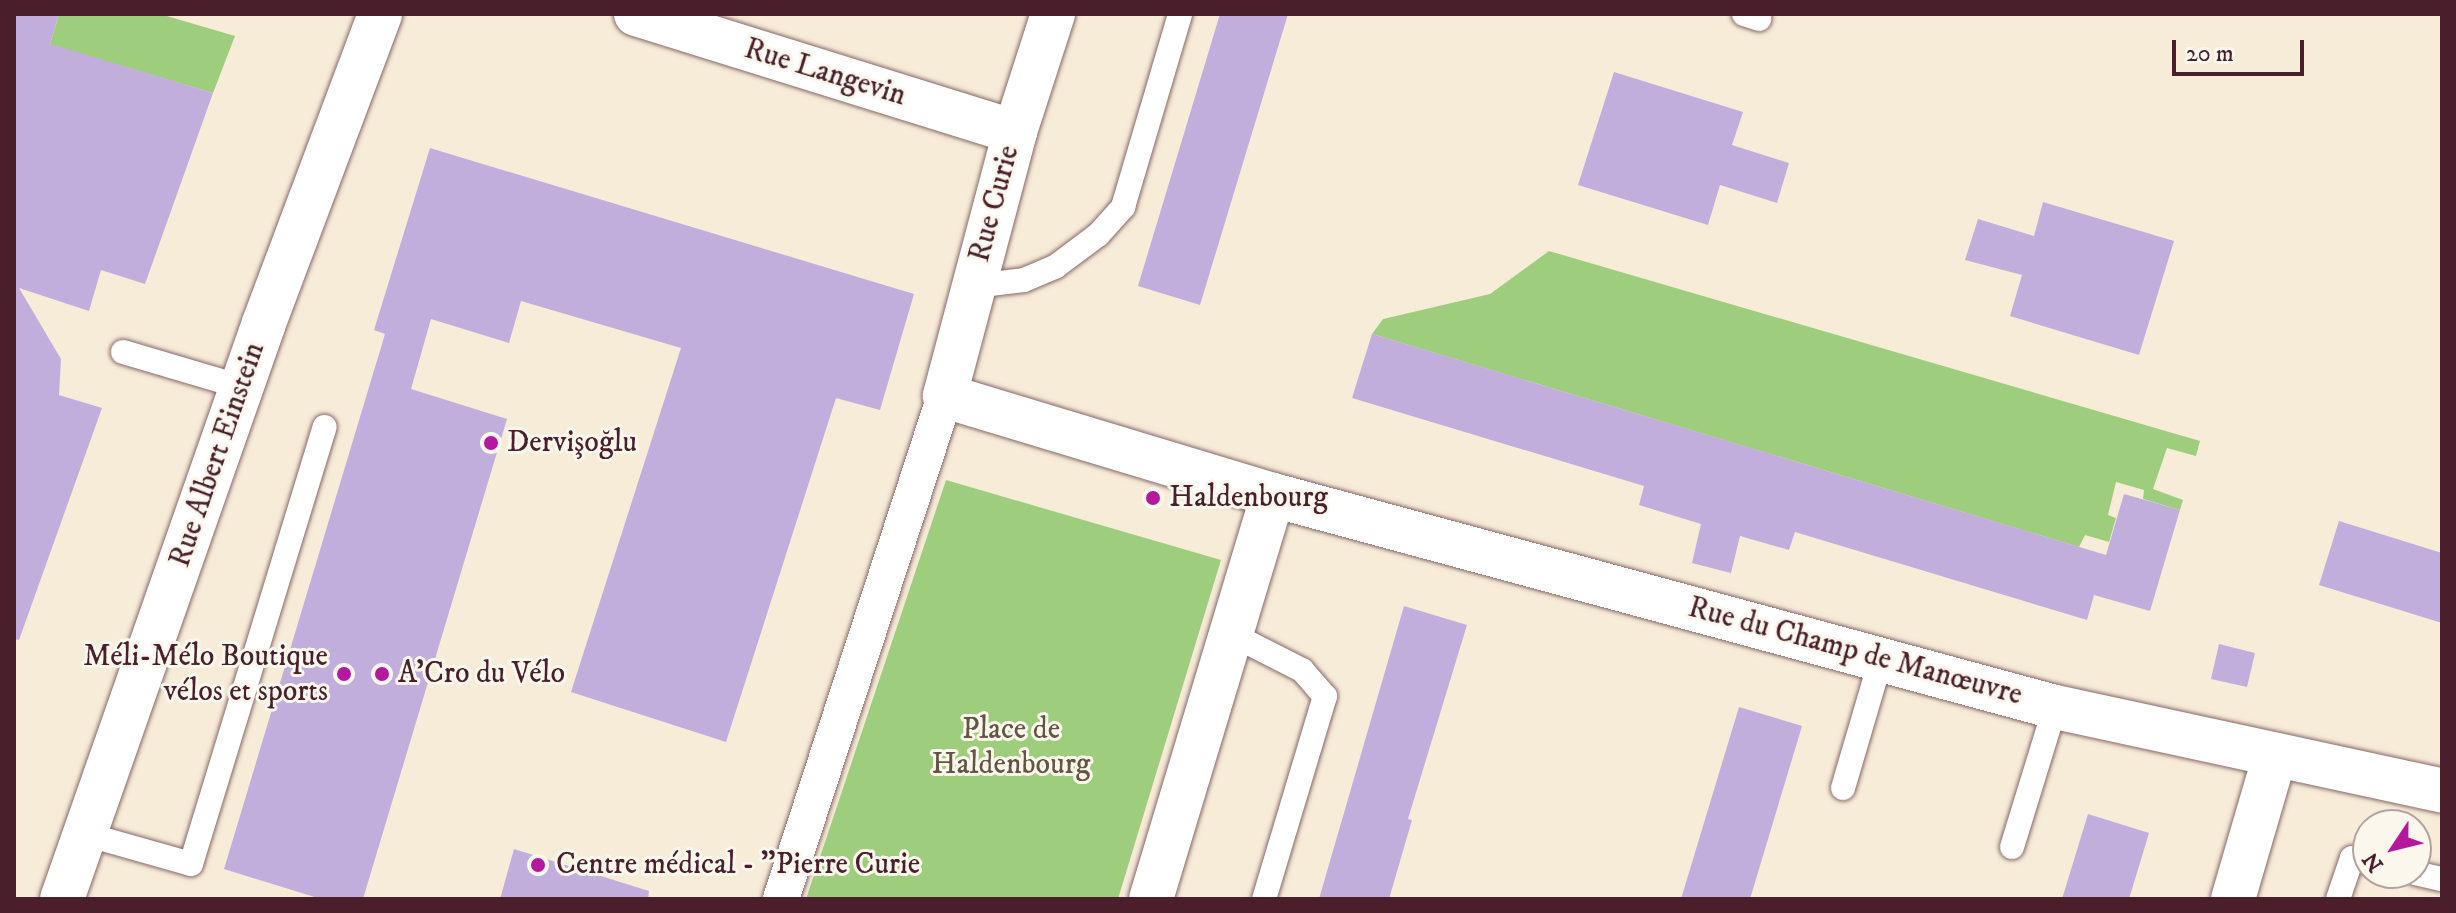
<!DOCTYPE html>
<meta charset="utf-8">
<style>
body{margin:0}
#map{position:relative;width:2456px;height:913px;overflow:hidden;background:#f7ecd8;font-family:"IM FELL DW Pica",serif}
div>[style]{position:absolute}
[style*='--x']{left:calc(var(--x)*1px);top:calc(var(--y)*1px);width:calc(var(--w)*1px);rotate:calc(var(--a)*1deg)}
.green>*{inset:0;background:#9ece7d}
.building>*{inset:0;background:#c2aedc}
.roads{filter:drop-shadow(0 0 2px #876768) drop-shadow(0 0 2px #876768)}
.service>*{height:24px;margin:-12px;padding:0 12px;transform-origin:12px;border-radius:12px;background:#fff}
.pedestrian>*{height:36px;margin:-18px;padding:0 18px;transform-origin:18px;border-radius:18px;background:#fff}
.minor>*{height:44px;margin:-22px;padding:0 22px;transform-origin:22px;border-radius:22px;background:#fff}
.dots>*{width:22px;height:22px;translate:-50% -50%;box-sizing:border-box;border:4px solid #fbf7ec;border-radius:50%}
span{translate:-50% -50%;white-space:nowrap;text-align:center;line-height:1.15;-webkit-text-stroke:6px #fbf7ec;paint-order:stroke}
.street-label{font-size:30px;color:#4a1f2b}
.poi-label{font-size:30px;color:#4a1f2b}
.left{translate:0 -50%;text-align:left}
.right{translate:-100% -50%;text-align:right}
.park-label{font-size:30px;color:#635444}
.frame{position:absolute;inset:0;border:16px solid #4a1f2b;pointer-events:none}
.north{position:absolute;left:2352px;top:809px;width:80px;height:80px;box-sizing:border-box;background:#fbf7ec;border:2px solid #b4a19f;border-radius:50%;rotate:235deg;font-size:22px;font-weight:700;line-height:32px;text-align:center;color:#4a1f2b}
.north::after{content:'';display:block;margin:auto;width:28px;height:36px;background:#b5179e;clip-path:polygon(50% 0,100% 100%,50% 72%,0 100%)}
.scale{position:absolute;left:2172px;top:40px;width:132px;height:36px;box-sizing:border-box;border:4px solid #4a1f2b;border-top:0;padding-left:10px;font-size:24px;line-height:28px;white-space:nowrap;color:#4a1f2b;-webkit-text-stroke:6px #fbf7ec;paint-order:stroke}
</style>
<div id="map">
<div class="green">
<i style="clip-path:polygon(59px 14px,160px 14px,235px 36px,213px 93px,101px 60px,39px 81px)"></i>
<i style="clip-path:polygon(1549px 251px,2200px 441px,2196px 456px,2167px 448px,2153px 489px,2183px 500px,2180px 510px,2143px 499px,2144px 490px,2116px 482px,2108px 515px,2116px 518px,2109px 542px,2085px 535px,2079px 547px,1372px 334px,1383px 319px,1490px 294px)"></i>
<i style="clip-path:polygon(946px 480px,1221px 560px,1118px 899px,806px 899px)"></i>
</div>
<div class="building">
<i style="clip-path:polygon(14px 14px,59px 14px,50px 44px,213px 93px,145px 284px,101px 270px,89px 311px,19px 288px,61px 359px,59px 395px,102px 408px,19px 640px,14px 639px)"></i>
<i style="clip-path:polygon(1220px 14px,1288px 14px,1200px 305px,1138px 286px)"></i>
<i style="clip-path:polygon(1614px 72px,1743px 112px,1732px 145px,1789px 163px,1777px 203px,1720px 185px,1708px 225px,1578px 185px)"></i>
<i style="clip-path:polygon(430px 148px,914px 294px,880px 410px,836px 398px,726px 742px,571px 692px,681px 348px,521px 301px,509px 343px,431px 319px,411px 389px,507px 419px,363px 899px,321px 899px,224px 869px,385px 334px,374px 330px)"></i>
<i style="clip-path:polygon(2043px 202px,2174px 241px,2139px 355px,2010px 316px,2022px 275px,1965px 260px,1978px 219px,2034px 236px)"></i>
<i style="clip-path:polygon(1372px 334px,2106px 555px,2124px 494px,2180px 510px,2150px 611px,2094px 595px,2087px 620px,1795px 532px,1789px 550px,1740px 536px,1731px 573px,1692px 563px,1701px 524px,1639px 505px,1644px 486px,1352px 398px)"></i>
<i style="clip-path:polygon(2339px 521px,2442px 553px,2442px 623px,2319px 585px)"></i>
<i style="clip-path:polygon(1404px 606px,1467px 625px,1408px 819px,1412px 820px,1389px 899px,1319px 899px)"></i>
<i style="clip-path:polygon(2219px 644px,2255px 653px,2247px 687px,2211px 679px)"></i>
<i style="clip-path:polygon(1739px 707px,1802px 726px,1750px 899px,1681px 899px)"></i>
<i style="clip-path:polygon(2088px 814px,2149px 833px,2129px 899px,2062px 899px)"></i>
<i style="clip-path:polygon(514px 849px,649px 891px,648px 899px,500px 899px)"></i>
</div>
<div class="roads">
<div class="service">
<i style="--x:1744;--y:14;--w:16;--a:18"></i>
<i style="--x:974;--y:286;--w:50;--a:-6.8"></i>
<i style="--x:1024;--y:280;--w:34;--a:-23"></i>
<i style="--x:1055;--y:267;--w:54;--a:-36.7"></i>
<i style="--x:1098;--y:235;--w:38;--a:-48"></i>
<i style="--x:1123;--y:207;--w:201;--a:-73.5"></i>
<i style="--x:123;--y:352;--w:124;--a:16.4"></i>
<i style="--x:1231;--y:634;--w:80;--a:26.9"></i>
<i style="--x:1302;--y:670;--w:35;--a:49"></i>
<i style="--x:1325;--y:696;--w:212;--a:106.7"></i>
<i style="--x:1843;--y:788;--w:134;--a:-73.6"></i>
<i style="--x:85;--y:834;--w:110;--a:15.8"></i>
<i style="--x:191;--y:864;--w:457;--a:-73"></i>
<i style="--x:2012;--y:847;--w:146;--a:-72.9"></i>
<i style="--x:2415;--y:873;--w:28;--a:13"></i>
<i style="--x:2338;--y:899;--w:43;--a:-71.1"></i>
<i style="--x:2352;--y:858;--w:16;--a:14"></i>
</div>
<div class="pedestrian">
<i style="--x:781;--y:899;--w:529;--a:-71.94"></i>
</div>
<div class="minor">
<i style="--x:636;--y:14;--w:397;--a:17.3"></i>
<i style="--x:1053;--y:14;--w:124;--a:107.9"></i>
<i style="--x:1015;--y:132;--w:273;--a:104.9"></i>
<i style="--x:945;--y:396;--w:343;--a:16.8"></i>
<i style="--x:1273;--y:495;--w:810;--a:15.17"></i>
<i style="--x:2055;--y:707;--w:396;--a:12.2"></i>
<i style="--x:62;--y:899;--w:610;--a:-70.67"></i>
<i style="--x:264;--y:323;--w:330;--a:-69.4"></i>
<i style="--x:1151;--y:899;--w:422;--a:-73.2"></i>
<i style="--x:2233;--y:899;--w:150;--a:-73.7"></i>
</div>
</div>
<div class="dots">
<i style="left:491px;top:443px;background:#b5179e"></i>
<i style="left:1153px;top:498px;background:#b5179e"></i>
<i style="left:344px;top:674px;background:#b5179e"></i>
<i style="left:382px;top:674px;background:#b5179e"></i>
<i style="left:538px;top:865px;background:#b5179e"></i>
</div>
<div class="street-label">
<span style="left:825px;top:73px;rotate:17deg">Rue Langevin</span>
<span style="left:995px;top:204px;rotate:-75deg">Rue Curie</span>
<span style="left:218px;top:455px;rotate:-71deg">Rue Albert Einstein</span>
<span style="left:1855px;top:652px;rotate:15deg">Rue du Champ de Manœuvre</span>
</div>
<div class="poi-label">
<span class="left" style="left:507px;top:443px">Dervişoğlu</span>
<span class="left" style="left:1169px;top:498px">Haldenbourg</span>
<span class="right" style="left:328px;top:674px">Méli-Mélo Boutique<br>vélos et sports</span>
<span class="left" style="left:398px;top:674px">A'Cro du Vélo</span>
<span class="left" style="left:556px;top:865px">Centre médical - "Pierre Curie</span>
</div>
<div class="park-label">
<span style="left:1011px;top:747px">Place de<br>Haldenbourg</span>
</div>
<div class="frame"></div>
<div class="north">N</div>
<div class="scale">20 m</div>
</div>
